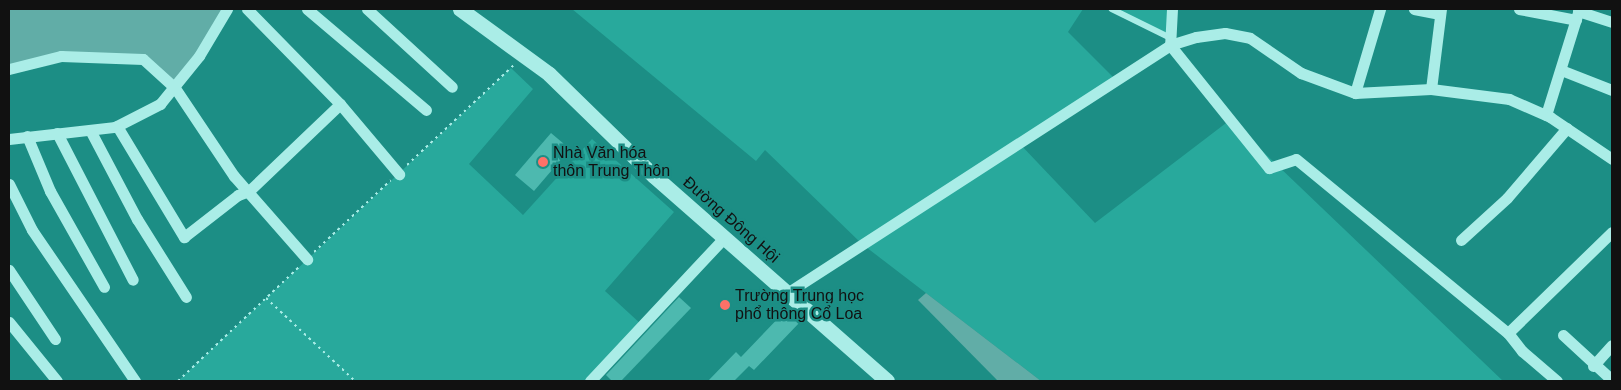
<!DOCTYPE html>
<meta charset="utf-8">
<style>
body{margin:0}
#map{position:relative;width:1621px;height:390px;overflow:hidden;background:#1c8e85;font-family:Helvetica,sans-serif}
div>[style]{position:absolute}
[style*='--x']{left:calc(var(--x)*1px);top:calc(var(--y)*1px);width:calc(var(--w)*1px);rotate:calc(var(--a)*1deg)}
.green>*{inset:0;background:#28a99c}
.water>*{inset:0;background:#61ada7}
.building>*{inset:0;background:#4db9af}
.path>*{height:2px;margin-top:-1px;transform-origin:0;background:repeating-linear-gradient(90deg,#aaede7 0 2.5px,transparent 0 6.5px)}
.service>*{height:5.5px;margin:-2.75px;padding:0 2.75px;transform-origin:2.75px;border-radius:2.75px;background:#aaede7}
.minor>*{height:11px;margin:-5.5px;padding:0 5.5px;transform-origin:5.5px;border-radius:5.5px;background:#aaede7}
.tertiary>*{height:15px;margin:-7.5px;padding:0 7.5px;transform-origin:7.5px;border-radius:7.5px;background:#aaede7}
.dots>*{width:14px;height:14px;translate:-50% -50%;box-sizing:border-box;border:2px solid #1c8e85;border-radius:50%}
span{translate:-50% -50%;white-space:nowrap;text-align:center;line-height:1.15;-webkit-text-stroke:5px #1c8e85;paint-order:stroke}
.poi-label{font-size:16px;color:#111}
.left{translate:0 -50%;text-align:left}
.street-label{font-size:16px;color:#111}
.frame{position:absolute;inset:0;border:10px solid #111;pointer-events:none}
</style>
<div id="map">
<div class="green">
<i style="clip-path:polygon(572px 9px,1083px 9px,1068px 32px,1116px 80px,1019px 143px,1095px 223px,1230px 120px,1503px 381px,1041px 381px,862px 244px,765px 150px,756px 161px)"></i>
<i style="clip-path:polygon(1112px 9px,1175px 9px,1169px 37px)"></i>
<i style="clip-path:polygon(511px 68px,533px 89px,469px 164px,523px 215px,592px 139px,674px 212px,605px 291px,642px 325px,589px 381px,178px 381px)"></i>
</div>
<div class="water">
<i style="clip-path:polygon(9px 9px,227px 9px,175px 88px,143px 59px,61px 56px,9px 69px)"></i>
<i style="clip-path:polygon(926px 293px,1041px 381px,998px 381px,918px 300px)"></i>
</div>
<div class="building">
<i style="clip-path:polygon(551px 133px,570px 149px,534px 191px,515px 175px)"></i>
<i style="clip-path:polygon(679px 297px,691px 308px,621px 381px,612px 381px,606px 375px)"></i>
<i style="clip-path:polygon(787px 309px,800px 322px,754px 370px,749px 366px,734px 381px,708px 381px,736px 352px,741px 357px)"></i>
</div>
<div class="path">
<i style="--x:407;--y:165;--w:148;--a:-43.1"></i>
<i style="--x:314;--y:252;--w:105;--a:-43.1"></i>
<i style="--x:266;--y:298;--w:122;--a:43"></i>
<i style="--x:178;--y:381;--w:168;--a:-43.3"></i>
</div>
<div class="service">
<i style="--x:1112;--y:9;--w:64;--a:26.2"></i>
</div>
<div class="minor">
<i style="--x:247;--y:9;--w:133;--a:45.6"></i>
<i style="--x:340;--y:104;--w:92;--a:49.9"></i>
<i style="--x:307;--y:9;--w:156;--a:40.3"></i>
<i style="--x:367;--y:9;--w:115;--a:42.5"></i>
<i style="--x:1172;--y:9;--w:36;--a:93"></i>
<i style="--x:1170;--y:45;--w:158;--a:51.2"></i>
<i style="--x:1269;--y:168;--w:28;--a:-18"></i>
<i style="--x:1296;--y:159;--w:274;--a:39.4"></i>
<i style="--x:1508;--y:333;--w:23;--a:52"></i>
<i style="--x:1522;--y:351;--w:46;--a:40.6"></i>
<i style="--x:1414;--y:9;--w:25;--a:11"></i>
<i style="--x:1519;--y:9;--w:58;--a:10.9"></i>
<i style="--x:1578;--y:11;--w:36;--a:18"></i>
<i style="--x:9;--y:69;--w:54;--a:-14"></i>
<i style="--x:61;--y:56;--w:82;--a:2.1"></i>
<i style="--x:143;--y:59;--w:43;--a:42.2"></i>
<i style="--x:175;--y:88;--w:106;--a:56.2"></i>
<i style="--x:234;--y:176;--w:111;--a:48.7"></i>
<i style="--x:1561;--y:70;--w:55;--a:21.4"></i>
<i style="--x:1431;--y:89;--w:81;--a:-82.9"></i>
<i style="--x:1355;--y:93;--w:88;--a:-73.4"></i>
<i style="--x:1546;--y:115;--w:111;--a:-72.7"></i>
<i style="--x:117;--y:126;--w:130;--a:58.9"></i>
<i style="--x:184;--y:237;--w:68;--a:-37.9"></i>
<i style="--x:238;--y:195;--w:12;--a:-20"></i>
<i style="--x:249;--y:191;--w:126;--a:-43.7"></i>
<i style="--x:90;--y:130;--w:101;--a:62.2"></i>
<i style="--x:137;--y:219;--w:92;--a:57.9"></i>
<i style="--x:57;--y:133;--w:165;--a:62.7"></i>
<i style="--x:27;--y:136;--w:60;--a:67.3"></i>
<i style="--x:50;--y:191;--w:110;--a:60.6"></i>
<i style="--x:9;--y:139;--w:107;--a:-6.5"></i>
<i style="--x:115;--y:127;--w:51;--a:-27.1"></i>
<i style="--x:160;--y:104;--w:62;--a:-50.9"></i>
<i style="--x:199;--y:56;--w:55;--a:-59.2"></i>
<i style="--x:9;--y:184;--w:51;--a:63.4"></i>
<i style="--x:32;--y:230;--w:183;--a:55.7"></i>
<i style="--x:1461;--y:240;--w:62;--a:-42.4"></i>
<i style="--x:1507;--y:198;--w:92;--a:-49.4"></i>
<i style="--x:9;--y:270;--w:83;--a:56.3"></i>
<i style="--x:787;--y:293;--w:456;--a:-32.9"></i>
<i style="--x:1170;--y:45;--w:27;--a:-17"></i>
<i style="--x:1196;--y:37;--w:29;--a:-8"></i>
<i style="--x:1225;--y:33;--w:25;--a:11"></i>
<i style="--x:1250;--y:38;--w:62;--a:34.5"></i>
<i style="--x:1301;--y:73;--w:58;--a:20.3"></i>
<i style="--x:1355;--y:93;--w:76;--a:-3"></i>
<i style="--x:1431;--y:89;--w:79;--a:7.3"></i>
<i style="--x:1509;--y:99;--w:45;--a:23.7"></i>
<i style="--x:1550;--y:117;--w:75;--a:34.1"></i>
<i style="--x:9;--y:322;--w:76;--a:50.9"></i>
<i style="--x:1508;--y:333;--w:145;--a:-44.2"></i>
<i style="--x:1563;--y:335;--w:67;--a:42.6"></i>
<i style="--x:1593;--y:366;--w:28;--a:-48"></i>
<i style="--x:590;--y:381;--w:196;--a:-46.9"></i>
</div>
<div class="tertiary">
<i style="--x:460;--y:9;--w:110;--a:36.1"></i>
<i style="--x:549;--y:74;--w:146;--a:44.2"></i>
<i style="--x:654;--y:176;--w:310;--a:41.3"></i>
</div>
<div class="dots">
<i style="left:543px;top:162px;background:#fe7168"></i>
<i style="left:725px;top:305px;background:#fe7168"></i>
</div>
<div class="poi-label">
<span class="left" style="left:553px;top:162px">Nhà Văn hóa<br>thôn Trung Thôn</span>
<span class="left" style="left:735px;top:305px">Trường Trung học<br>phổ thông Cổ Loa</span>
</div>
<div class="street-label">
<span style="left:731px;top:220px;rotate:41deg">Đường Đông Hội</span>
</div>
<div class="frame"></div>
</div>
